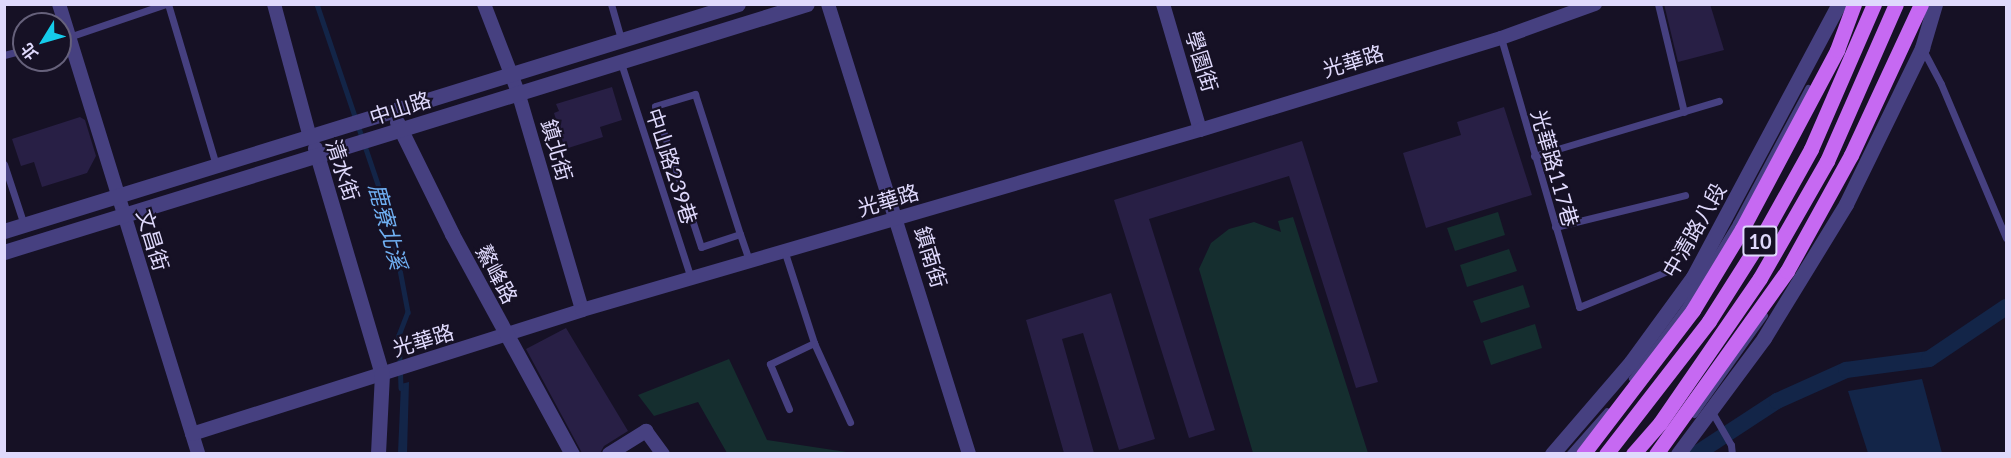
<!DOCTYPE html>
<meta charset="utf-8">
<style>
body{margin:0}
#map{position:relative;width:2011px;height:458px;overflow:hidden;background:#161125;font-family:Lato,"Noto Sans TC",sans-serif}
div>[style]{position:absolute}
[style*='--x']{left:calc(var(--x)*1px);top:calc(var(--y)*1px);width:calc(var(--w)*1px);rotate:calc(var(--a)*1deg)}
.green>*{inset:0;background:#152e2f}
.water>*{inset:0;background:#132548}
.stream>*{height:4.5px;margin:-2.25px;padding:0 2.25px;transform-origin:2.25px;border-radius:2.25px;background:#132548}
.canal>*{height:16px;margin:-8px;padding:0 8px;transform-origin:8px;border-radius:8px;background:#132548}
.building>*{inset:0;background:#281f45}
.service>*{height:7px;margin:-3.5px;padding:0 3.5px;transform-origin:3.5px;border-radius:3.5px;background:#464080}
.minor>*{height:14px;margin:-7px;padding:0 7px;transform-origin:7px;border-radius:7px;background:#464080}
.tertiary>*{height:15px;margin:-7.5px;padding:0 7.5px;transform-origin:7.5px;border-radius:7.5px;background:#464080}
.primary>*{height:15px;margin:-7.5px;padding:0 7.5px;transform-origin:7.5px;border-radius:7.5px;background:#c669f2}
span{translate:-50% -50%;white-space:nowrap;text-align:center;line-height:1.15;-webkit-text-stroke:4.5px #161125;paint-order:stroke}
.shield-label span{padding:2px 4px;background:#161125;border:2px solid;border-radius:4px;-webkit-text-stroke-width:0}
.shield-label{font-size:20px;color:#dfd9fc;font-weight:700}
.street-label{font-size:21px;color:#dfd9fc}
.water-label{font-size:22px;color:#70b0f3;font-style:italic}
.frame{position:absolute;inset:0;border:6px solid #dfd9fc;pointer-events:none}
.north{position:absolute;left:12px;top:12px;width:60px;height:60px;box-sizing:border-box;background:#161125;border:2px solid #66617b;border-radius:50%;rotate:233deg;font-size:16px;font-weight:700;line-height:24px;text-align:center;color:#dfd9fc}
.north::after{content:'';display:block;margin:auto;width:21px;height:27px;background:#15cceb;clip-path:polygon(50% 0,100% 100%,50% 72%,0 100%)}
</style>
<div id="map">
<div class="green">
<i style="clip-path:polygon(1498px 212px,1505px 235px,1455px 251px,1447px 228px)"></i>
<i style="clip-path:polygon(1293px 217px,1368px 453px,1253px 453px,1199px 269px,1211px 243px,1229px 229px,1254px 222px,1281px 232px,1278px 221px)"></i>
<i style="clip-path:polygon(1509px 249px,1517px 271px,1467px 287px,1460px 265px)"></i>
<i style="clip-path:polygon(1523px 285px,1530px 307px,1481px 323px,1473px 301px)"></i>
<i style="clip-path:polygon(1535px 324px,1542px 348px,1491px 365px,1483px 341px)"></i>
<i style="clip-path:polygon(729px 359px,767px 440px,853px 453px,727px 453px,698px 402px,654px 416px,638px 395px)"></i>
</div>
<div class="water">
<i style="clip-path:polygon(1922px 379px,1942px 453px,1868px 453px,1848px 391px)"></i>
<i style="clip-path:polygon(409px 382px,407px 453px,398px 453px,401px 384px)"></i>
</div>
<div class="stream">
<i style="--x:317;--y:4;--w:230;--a:71.3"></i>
<i style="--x:391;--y:222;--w:92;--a:79.3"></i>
<i style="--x:408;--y:312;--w:25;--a:111"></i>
<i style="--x:399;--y:335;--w:53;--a:87.8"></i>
</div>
<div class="canal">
<i style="--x:1696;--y:454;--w:97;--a:-33.2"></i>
<i style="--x:1777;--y:401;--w:76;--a:-24.2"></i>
<i style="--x:1846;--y:370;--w:84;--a:-7.5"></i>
<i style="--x:1929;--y:359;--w:93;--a:-34"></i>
</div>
<div class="building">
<i style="clip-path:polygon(1664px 4px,1710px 4px,1724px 50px,1678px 62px)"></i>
<i style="clip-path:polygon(612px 87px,622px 120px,600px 127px,603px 137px,565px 149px,554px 113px,559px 111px,556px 104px)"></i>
<i style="clip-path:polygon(1504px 107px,1532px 195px,1426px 228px,1403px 153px,1461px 135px,1457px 122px)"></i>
<i style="clip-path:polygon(80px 117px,85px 120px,96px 156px,87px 173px,42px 187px,34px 162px,21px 166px,12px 139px)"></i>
<i style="clip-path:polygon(1302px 141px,1378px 382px,1356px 388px,1289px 176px,1149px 219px,1215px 430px,1189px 438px,1114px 200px)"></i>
<i style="clip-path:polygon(1111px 293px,1155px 439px,1119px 450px,1083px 333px,1062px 339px,1094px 453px,1064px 453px,1026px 320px)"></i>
<i style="clip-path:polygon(566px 328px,628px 431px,604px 446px,600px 453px,582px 453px,526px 349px)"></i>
</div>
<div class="service">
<i style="--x:168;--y:4;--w:168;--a:73.4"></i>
<i style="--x:611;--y:4;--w:36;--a:74"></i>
<i style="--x:1658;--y:4;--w:111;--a:76.5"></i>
<i style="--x:1501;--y:38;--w:280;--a:73.8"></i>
<i style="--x:1579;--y:307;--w:98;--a:-22.1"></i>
<i style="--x:60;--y:40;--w:112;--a:-18.8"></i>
<i style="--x:1923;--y:50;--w:38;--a:62"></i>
<i style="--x:1941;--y:84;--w:167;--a:67.1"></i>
<i style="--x:4;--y:55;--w:21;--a:-14"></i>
<i style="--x:621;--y:63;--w:227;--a:72"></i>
<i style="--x:1534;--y:156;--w:193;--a:-16.6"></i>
<i style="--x:4;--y:164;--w:64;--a:71.8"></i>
<i style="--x:1555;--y:227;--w:134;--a:-13.8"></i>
<i style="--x:740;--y:234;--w:41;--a:161.6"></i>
<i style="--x:701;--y:247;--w:148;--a:-108.1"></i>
<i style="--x:655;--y:106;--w:42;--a:-16.7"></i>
<i style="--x:695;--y:94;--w:147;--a:72.2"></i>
<i style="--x:740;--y:234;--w:31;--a:71"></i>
<i style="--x:785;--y:253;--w:95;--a:72.1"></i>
<i style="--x:814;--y:343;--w:87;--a:65.5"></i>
<i style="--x:1632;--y:378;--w:87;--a:-53.4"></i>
<i style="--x:1684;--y:308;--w:100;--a:-58.5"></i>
<i style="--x:1736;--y:223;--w:153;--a:-61.9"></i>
<i style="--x:789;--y:409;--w:49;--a:-112.9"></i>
<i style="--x:770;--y:364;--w:49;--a:-25.5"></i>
<i style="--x:1712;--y:412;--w:38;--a:60"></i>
<i style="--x:1731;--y:445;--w:9;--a:84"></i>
<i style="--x:1694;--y:414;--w:121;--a:-54.7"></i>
<i style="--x:1569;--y:454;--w:57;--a:-48.5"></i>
</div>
<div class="minor">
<i style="--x:59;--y:4;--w:471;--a:72.8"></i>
<i style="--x:274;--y:4;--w:138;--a:74.9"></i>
<i style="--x:484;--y:4;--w:94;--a:68.9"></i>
<i style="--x:518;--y:92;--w:227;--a:73.6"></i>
<i style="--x:828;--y:4;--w:472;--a:72.6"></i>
<i style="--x:1163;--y:4;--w:131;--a:73.6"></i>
<i style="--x:192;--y:434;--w:409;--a:-17.6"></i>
<i style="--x:582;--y:310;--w:644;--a:-16.24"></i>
<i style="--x:1200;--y:130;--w:315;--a:-17"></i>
<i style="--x:1501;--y:38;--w:100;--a:-19.9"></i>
<i style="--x:609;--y:454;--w:44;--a:-31.9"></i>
<i style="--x:646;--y:431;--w:29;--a:54"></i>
</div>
<div class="tertiary">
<i style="--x:397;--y:122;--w:125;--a:63.8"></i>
<i style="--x:452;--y:234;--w:251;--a:61.4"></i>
<i style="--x:315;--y:148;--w:236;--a:73.5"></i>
<i style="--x:382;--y:374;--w:80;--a:92.9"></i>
<i style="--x:4;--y:231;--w:768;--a:-17.18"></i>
<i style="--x:4;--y:252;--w:840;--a:-17.16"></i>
<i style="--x:1552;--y:454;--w:121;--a:-49.3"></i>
<i style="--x:1631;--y:362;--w:105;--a:-53.9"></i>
<i style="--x:1693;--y:277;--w:310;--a:-61.9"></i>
<i style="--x:1678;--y:454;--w:144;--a:-53.4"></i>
<i style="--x:1764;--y:338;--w:157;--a:-58.5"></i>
<i style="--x:1846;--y:204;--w:174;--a:-64"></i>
<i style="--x:1922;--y:48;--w:46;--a:-73.5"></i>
</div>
<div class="primary">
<i style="--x:1583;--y:454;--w:181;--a:-52.6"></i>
<i style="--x:1693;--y:310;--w:95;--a:-58.8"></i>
<i style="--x:1742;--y:229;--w:203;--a:-62"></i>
<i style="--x:1837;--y:50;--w:49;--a:-69.7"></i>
<i style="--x:1606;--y:454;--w:168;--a:-52.2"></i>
<i style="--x:1709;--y:321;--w:97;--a:-57.6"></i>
<i style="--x:1761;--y:239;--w:103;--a:-60.9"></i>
<i style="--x:1811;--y:149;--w:158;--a:-66.5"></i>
<i style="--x:1633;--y:454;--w:41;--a:-48.9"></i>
<i style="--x:1660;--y:423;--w:176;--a:-55.4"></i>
<i style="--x:1760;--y:278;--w:135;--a:-60.2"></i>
<i style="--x:1827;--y:161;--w:171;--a:-66.3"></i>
<i style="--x:1656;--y:454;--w:225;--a:-54.4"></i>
<i style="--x:1787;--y:271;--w:132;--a:-61.1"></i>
<i style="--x:1851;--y:155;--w:166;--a:-65.1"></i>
</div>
<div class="shield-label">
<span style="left:1760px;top:241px">10</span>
</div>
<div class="street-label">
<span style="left:1202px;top:61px;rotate:73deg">學園街</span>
<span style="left:1353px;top:61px;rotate:-17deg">光華路</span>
<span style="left:400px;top:108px;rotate:-18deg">中山路</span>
<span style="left:557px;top:150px;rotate:74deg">鎮北街</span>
<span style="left:672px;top:166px;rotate:72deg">中山路239巷</span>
<span style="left:1555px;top:168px;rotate:74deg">光華路117巷</span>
<span style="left:343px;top:170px;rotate:72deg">清水街</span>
<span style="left:888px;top:200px;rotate:-17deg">光華路</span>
<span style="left:1694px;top:230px;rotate:-60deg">中清路八段</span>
<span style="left:153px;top:240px;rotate:73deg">文昌街</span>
<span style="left:931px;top:257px;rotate:73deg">鎮南街</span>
<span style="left:497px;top:274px;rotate:62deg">鰲峰路</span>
<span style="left:423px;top:340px;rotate:-17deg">光華路</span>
</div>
<div class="water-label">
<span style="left:388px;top:226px;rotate:75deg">鹿寮北溪</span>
</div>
<div class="frame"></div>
<div class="north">北</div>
</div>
